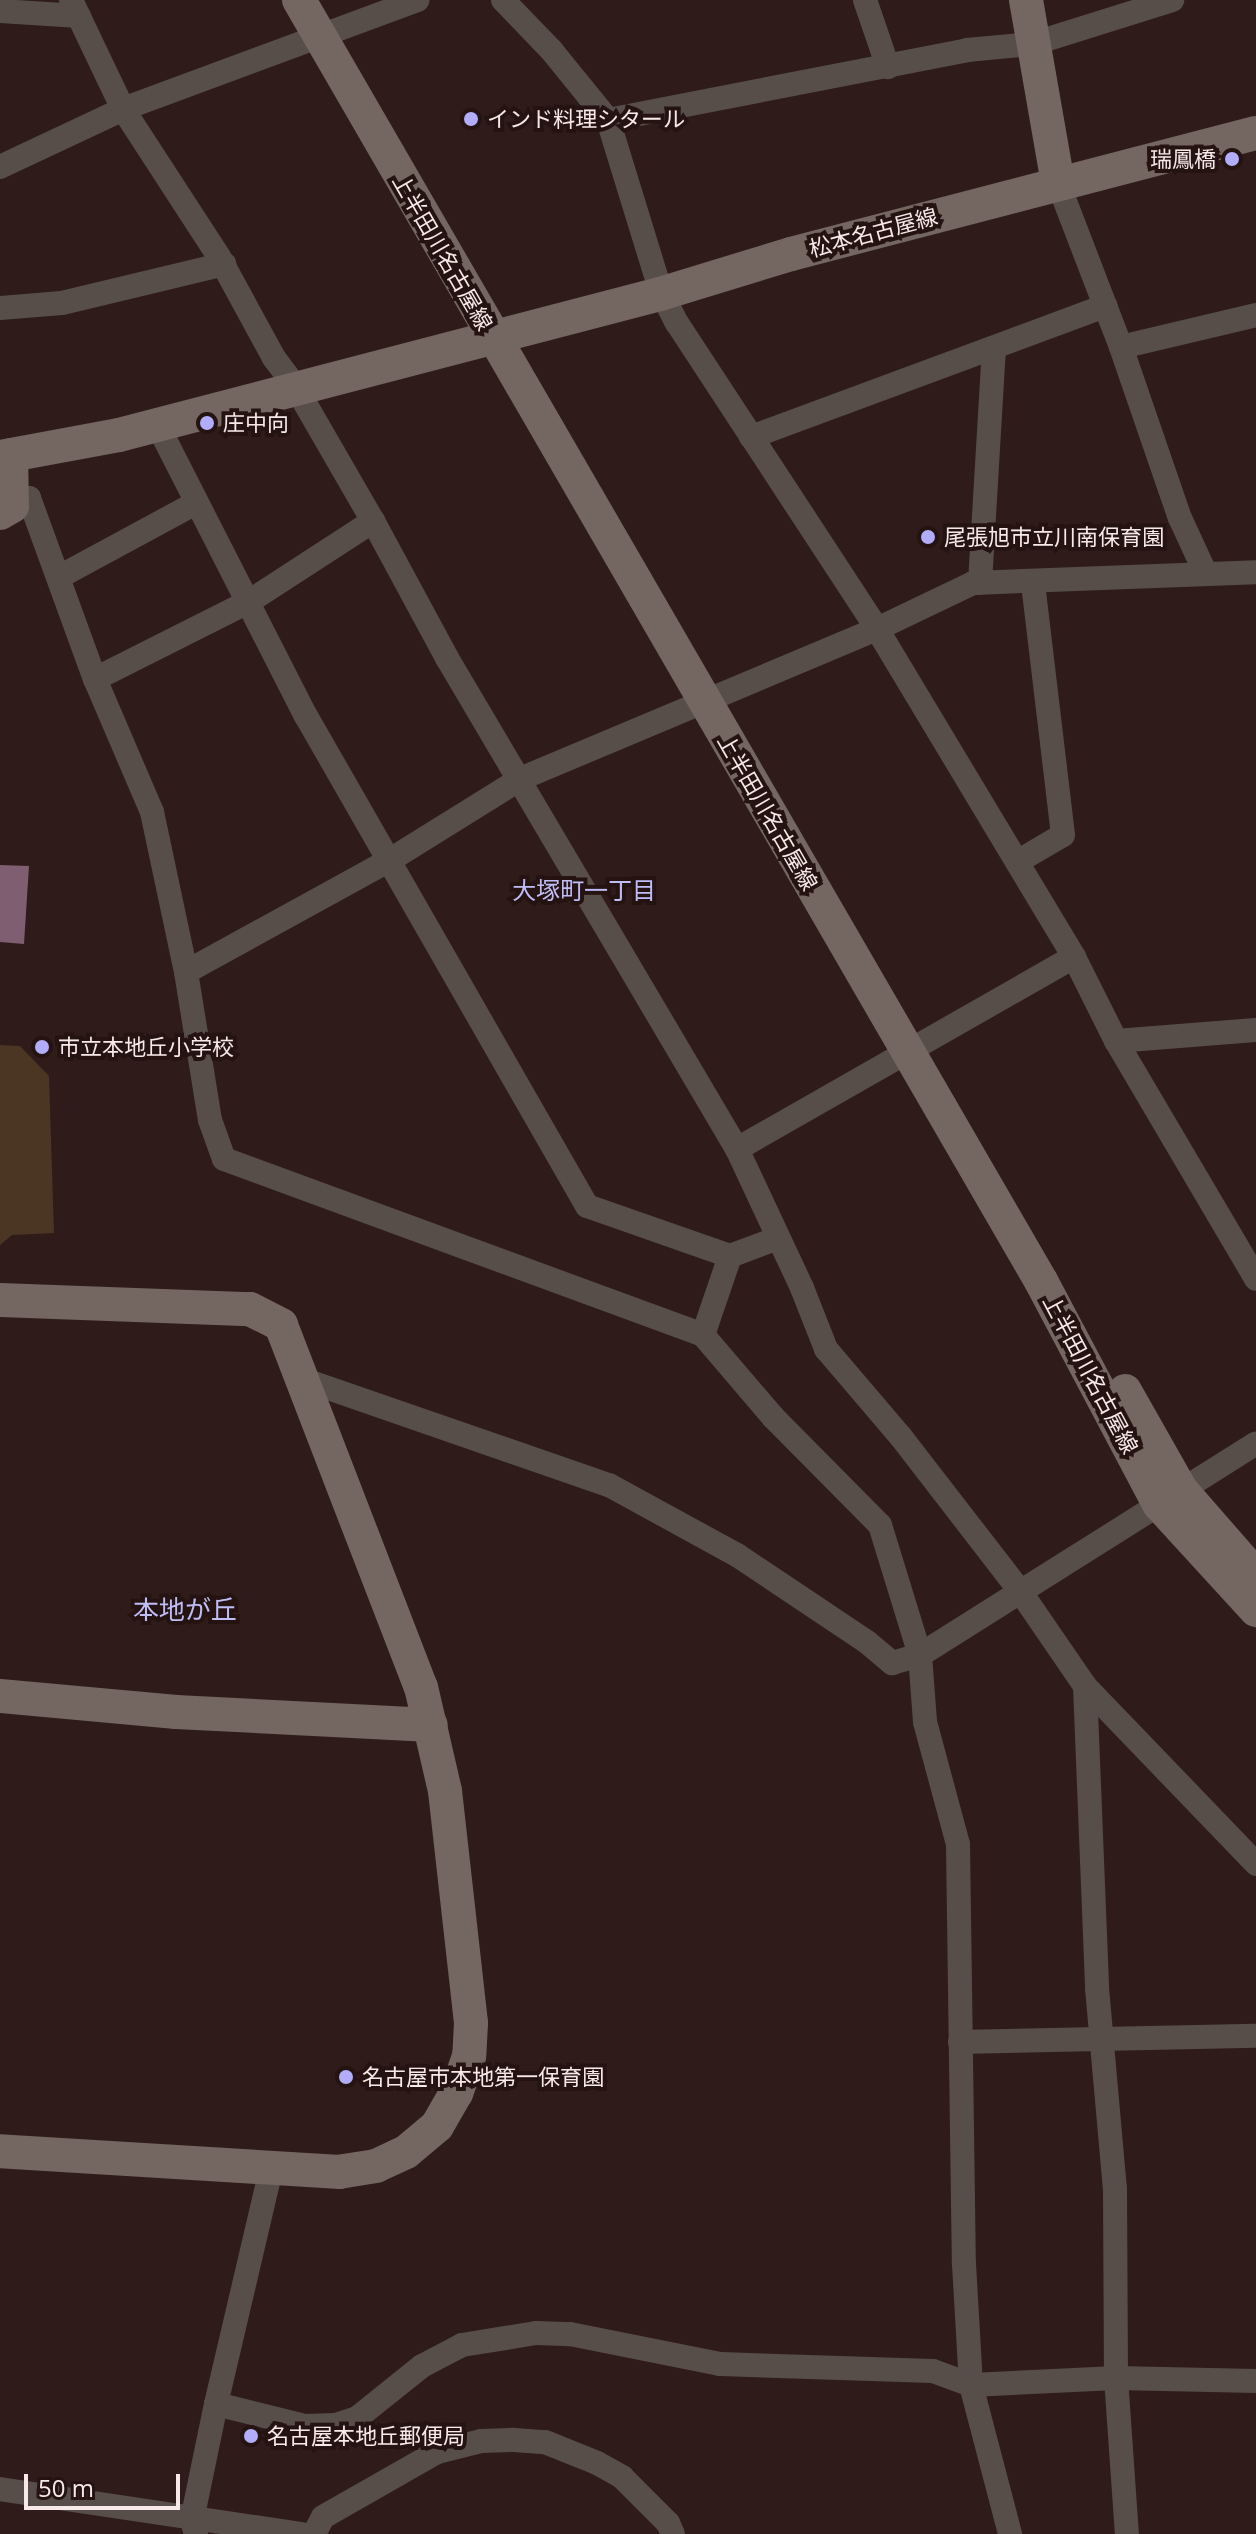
<!DOCTYPE html>
<meta charset="utf-8">
<style>
body{margin:0}
#map{position:relative;width:1256px;height:2534px;overflow:hidden;background:#2f1c1a;font-family:"Open Sans","Noto Sans JP",sans-serif}
div>[style]{position:absolute}
[style*='--x']{left:calc(var(--x)*1px);top:calc(var(--y)*1px);width:calc(var(--w)*1px);rotate:calc(var(--a)*1deg)}
.green>*{inset:0;background:#4a3623}
.water>*{inset:0;background:#7e5e70}
.street>*{height:24px;margin:-12px;padding:0 12px;transform-origin:12px;border-radius:12px;background:#574e4a}
.secondary>*{height:34px;margin:-17px;padding:0 17px;transform-origin:17px;border-radius:17px;background:#746660}
.dots>*{width:22px;height:22px;translate:-50% -50%;box-sizing:border-box;border:4px solid #241311;border-radius:50%}
span{translate:-50% -50%;white-space:nowrap;text-align:center;line-height:1.15;-webkit-text-stroke:8px #241311;paint-order:stroke}
.poi-label{font-size:22px;color:#f6e9e7}
.left{translate:0 -50%;text-align:left}
.right{translate:-100% -50%;text-align:right}
.street-label{font-size:22px;color:#f6e9e7}
.neighbourhood-label{font-size:24px;color:#bfbdf6}
.quarter-label{font-size:26px;color:#bfbdf6}
.scale{position:absolute;left:24px;top:2474px;width:156px;height:36px;box-sizing:border-box;border:4px solid #f6e9e7;border-top:0;padding-left:10px;font-size:24px;line-height:28px;white-space:nowrap;color:#f6e9e7;-webkit-text-stroke:6px #241311;paint-order:stroke}
</style>
<div id="map">
<div class="green">
<i style="clip-path:polygon(0 1045px,20px 1046px,49px 1076px,54px 1233px,12px 1235px,0 1245px)"></i>
</div>
<div class="water">
<i style="clip-path:polygon(0 865px,29px 866px,24px 944px,0 942px)"></i>
</div>
<div class="street">
<i style="--x:71;--y:0;--w:121;--a:64.5"></i>
<i style="--x:123;--y:109;--w:176;--a:57"></i>
<i style="--x:219;--y:257;--w:115;--a:61.4"></i>
<i style="--x:274;--y:358;--w:35;--a:53"></i>
<i style="--x:295;--y:386;--w:156;--a:60"></i>
<i style="--x:373;--y:521;--w:156;--a:61.6"></i>
<i style="--x:447;--y:658;--w:570;--a:59.43"></i>
<i style="--x:737;--y:1149;--w:153;--a:64.9"></i>
<i style="--x:802;--y:1288;--w:66;--a:68.5"></i>
<i style="--x:826;--y:1349;--w:116;--a:49.6"></i>
<i style="--x:901;--y:1437;--w:195;--a:52.3"></i>
<i style="--x:1020;--y:1591;--w:115;--a:55.6"></i>
<i style="--x:1085;--y:1686;--w:247;--a:46.1"></i>
<i style="--x:503;--y:0;--w:71;--a:46.1"></i>
<i style="--x:552;--y:51;--w:89;--a:50.9"></i>
<i style="--x:608;--y:120;--w:180;--a:72.9"></i>
<i style="--x:661;--y:292;--w:35;--a:63"></i>
<i style="--x:677;--y:323;--w:366;--a:56.8"></i>
<i style="--x:877;--y:629;--w:383;--a:59"></i>
<i style="--x:1074;--y:957;--w:94;--a:63.4"></i>
<i style="--x:1116;--y:1041;--w:276;--a:59.5"></i>
<i style="--x:865;--y:0;--w:71;--a:71.1"></i>
<i style="--x:0;--y:11;--w:79;--a:3.6"></i>
<i style="--x:608;--y:120;--w:366;--a:-11"></i>
<i style="--x:967;--y:50;--w:65;--a:-5.3"></i>
<i style="--x:1032;--y:44;--w:147;--a:-17.4"></i>
<i style="--x:0;--y:167;--w:136;--a:-25.2"></i>
<i style="--x:123;--y:109;--w:314;--a:-20.3"></i>
<i style="--x:1058;--y:183;--w:176;--a:69"></i>
<i style="--x:1121;--y:347;--w:181;--a:71"></i>
<i style="--x:1180;--y:518;--w:60;--a:65.2"></i>
<i style="--x:0;--y:308;--w:62;--a:-4.6"></i>
<i style="--x:62;--y:303;--w:167;--a:-13.5"></i>
<i style="--x:1121;--y:347;--w:139;--a:-13.3"></i>
<i style="--x:157;--y:424;--w:328;--a:63"></i>
<i style="--x:306;--y:716;--w:565;--a:60.17"></i>
<i style="--x:587;--y:1206;--w:151;--a:19.3"></i>
<i style="--x:730;--y:1256;--w:51;--a:-20.6"></i>
<i style="--x:751;--y:437;--w:378;--a:-20.3"></i>
<i style="--x:12;--y:506;--w:19;--a:-25"></i>
<i style="--x:29;--y:498;--w:193;--a:70"></i>
<i style="--x:95;--y:679;--w:145;--a:66.8"></i>
<i style="--x:152;--y:812;--w:164;--a:78"></i>
<i style="--x:186;--y:972;--w:150;--a:80.8"></i>
<i style="--x:210;--y:1120;--w:41;--a:70.3"></i>
<i style="--x:224;--y:1159;--w:510;--a:20.17"></i>
<i style="--x:703;--y:1335;--w:108;--a:49.5"></i>
<i style="--x:773;--y:1417;--w:152;--a:45.3"></i>
<i style="--x:880;--y:1525;--w:136;--a:72.9"></i>
<i style="--x:920;--y:1655;--w:67;--a:85.7"></i>
<i style="--x:925;--y:1722;--w:126;--a:74.9"></i>
<i style="--x:958;--y:1844;--w:420;--a:89.2"></i>
<i style="--x:964;--y:2264;--w:121;--a:86.7"></i>
<i style="--x:971;--y:2385;--w:154;--a:75.3"></i>
<i style="--x:59;--y:577;--w:156;--a:-28.4"></i>
<i style="--x:980;--y:583;--w:236;--a:-86.6"></i>
<i style="--x:95;--y:679;--w:174;--a:-26.7"></i>
<i style="--x:250;--y:601;--w:147;--a:-33"></i>
<i style="--x:1017;--y:862;--w:53;--a:-30.4"></i>
<i style="--x:1063;--y:835;--w:253;--a:-96.8"></i>
<i style="--x:186;--y:972;--w:233;--a:-28.8"></i>
<i style="--x:390;--y:860;--w:153;--a:-31.9"></i>
<i style="--x:520;--y:779;--w:387;--a:-22.8"></i>
<i style="--x:877;--y:629;--w:106;--a:-25.6"></i>
<i style="--x:973;--y:583;--w:283;--a:-2.2"></i>
<i style="--x:1116;--y:1041;--w:140;--a:-4.5"></i>
<i style="--x:737;--y:1149;--w:388;--a:-29.7"></i>
<i style="--x:703;--y:1335;--w:83;--a:-71.1"></i>
<i style="--x:305;--y:1380;--w:322;--a:19.1"></i>
<i style="--x:609;--y:1485;--w:146;--a:28.7"></i>
<i style="--x:737;--y:1555;--w:156;--a:33.8"></i>
<i style="--x:867;--y:1642;--w:33;--a:40"></i>
<i style="--x:892;--y:1663;--w:29;--a:-16"></i>
<i style="--x:920;--y:1655;--w:397;--a:-32.2"></i>
<i style="--x:1085;--y:1686;--w:302;--a:87.7"></i>
<i style="--x:1097;--y:1988;--w:201;--a:84.9"></i>
<i style="--x:1115;--y:2188;--w:190;--a:89.7"></i>
<i style="--x:1116;--y:2378;--w:156;--a:86"></i>
<i style="--x:960;--y:2042;--w:296;--a:-1.2"></i>
<i style="--x:216;--y:2404;--w:91;--a:14"></i>
<i style="--x:304;--y:2426;--w:32;--a:-2"></i>
<i style="--x:336;--y:2425;--w:22;--a:-18"></i>
<i style="--x:357;--y:2418;--w:83;--a:-38.7"></i>
<i style="--x:422;--y:2366;--w:45;--a:-27.7"></i>
<i style="--x:462;--y:2345;--w:75;--a:-9.2"></i>
<i style="--x:536;--y:2333;--w:34;--a:2"></i>
<i style="--x:570;--y:2334;--w:153;--a:11.3"></i>
<i style="--x:720;--y:2364;--w:213;--a:1.9"></i>
<i style="--x:933;--y:2371;--w:40;--a:20.2"></i>
<i style="--x:971;--y:2385;--w:145;--a:-2.8"></i>
<i style="--x:1116;--y:2378;--w:140;--a:1.2"></i>
<i style="--x:0;--y:2489;--w:305;--a:8.5"></i>
<i style="--x:196;--y:2534;--w:15;--a:-106"></i>
<i style="--x:192;--y:2520;--w:118;--a:-78.3"></i>
<i style="--x:216;--y:2404;--w:245;--a:-76.8"></i>
<i style="--x:314;--y:2534;--w:19;--a:-62"></i>
<i style="--x:323;--y:2517;--w:131;--a:-29.7"></i>
<i style="--x:437;--y:2452;--w:45;--a:-14"></i>
<i style="--x:481;--y:2441;--w:33;--a:-2"></i>
<i style="--x:514;--y:2440;--w:31;--a:4"></i>
<i style="--x:545;--y:2442;--w:56;--a:22"></i>
<i style="--x:597;--y:2463;--w:29;--a:29"></i>
<i style="--x:622;--y:2477;--w:65;--a:45"></i>
<i style="--x:668;--y:2523;--w:12;--a:66"></i>
</div>
<div class="secondary">
<i style="--x:299;--y:0;--w:1480;--a:59.92"></i>
<i style="--x:1041;--y:1281;--w:252;--a:62.1"></i>
<i style="--x:1159;--y:1504;--w:144;--a:47.5"></i>
<i style="--x:1026;--y:0;--w:186;--a:80.1"></i>
<i style="--x:0;--y:457;--w:121;--a:-10.5"></i>
<i style="--x:119;--y:435;--w:559;--a:-14.61"></i>
<i style="--x:660;--y:294;--w:137;--a:-17"></i>
<i style="--x:791;--y:254;--w:480;--a:-14.6"></i>
<i style="--x:0;--y:513;--w:14;--a:-30"></i>
<i style="--x:12;--y:506;--w:51;--a:-91.1"></i>
<i style="--x:0;--y:1300;--w:250;--a:2.1"></i>
<i style="--x:250;--y:1309;--w:35;--a:27"></i>
<i style="--x:281;--y:1325;--w:388;--a:68.9"></i>
<i style="--x:421;--y:1687;--w:107;--a:77"></i>
<i style="--x:445;--y:1791;--w:233;--a:83.6"></i>
<i style="--x:471;--y:2023;--w:33;--a:93"></i>
<i style="--x:469;--y:2056;--w:39;--a:109"></i>
<i style="--x:456;--y:2093;--w:38;--a:120"></i>
<i style="--x:437;--y:2126;--w:40;--a:140"></i>
<i style="--x:406;--y:2152;--w:33;--a:155"></i>
<i style="--x:376;--y:2166;--w:36;--a:171"></i>
<i style="--x:340;--y:2172;--w:341;--a:-176.5"></i>
<i style="--x:1125;--y:1391;--w:114;--a:60.5"></i>
<i style="--x:1181;--y:1490;--w:114;--a:48.9"></i>
<i style="--x:0;--y:1696;--w:177;--a:5.2"></i>
<i style="--x:176;--y:1712;--w:255;--a:2.9"></i>
</div>
<div class="dots">
<i style="left:471px;top:119px;background:#b1adfa"></i>
<i style="left:1232px;top:159px;background:#b1adfa"></i>
<i style="left:207px;top:423px;background:#b1adfa"></i>
<i style="left:928px;top:537px;background:#b1adfa"></i>
<i style="left:42px;top:1047px;background:#b1adfa"></i>
<i style="left:346px;top:2077px;background:#b1adfa"></i>
<i style="left:251px;top:2436px;background:#b1adfa"></i>
</div>
<div class="poi-label">
<span class="left" style="left:487px;top:119px">インド料理シタール</span>
<span class="right" style="left:1216px;top:159px">瑞鳳橋</span>
<span class="left" style="left:223px;top:423px">庄中向</span>
<span class="left" style="left:944px;top:537px">尾張旭市立川南保育園</span>
<span class="left" style="left:58px;top:1047px">市立本地丘小学校</span>
<span class="left" style="left:362px;top:2077px">名古屋市本地第一保育園</span>
<span class="left" style="left:267px;top:2436px">名古屋本地丘郵便局</span>
</div>
<div class="street-label">
<span style="left:873px;top:232px;rotate:-15deg">松本名古屋線</span>
<span style="left:443px;top:252px;rotate:60deg">上半田川名古屋線</span>
<span style="left:768px;top:812px;rotate:60deg">上半田川名古屋線</span>
<span style="left:1091px;top:1374px;rotate:62deg">上半田川名古屋線</span>
</div>
<div class="neighbourhood-label">
<span style="left:584px;top:890px">大塚町一丁目</span>
</div>
<div class="quarter-label">
<span style="left:185px;top:1610px">本地が丘</span>
</div>
<div class="scale">50 m</div>
</div>
